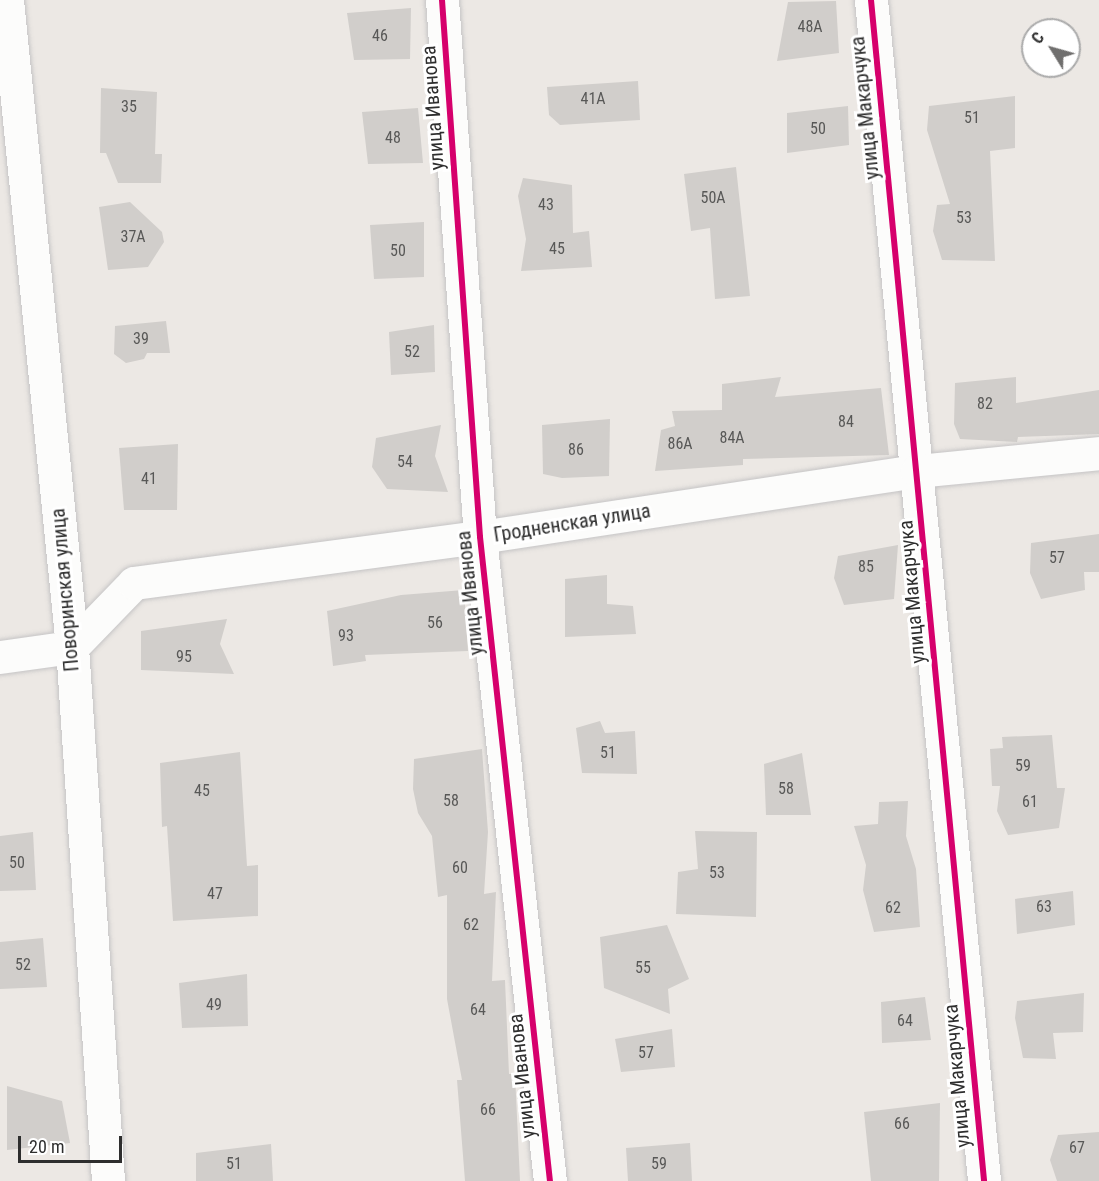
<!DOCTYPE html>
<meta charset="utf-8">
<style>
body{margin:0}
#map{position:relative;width:1099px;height:1181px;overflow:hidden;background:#ece8e4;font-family:"Roboto Condensed",sans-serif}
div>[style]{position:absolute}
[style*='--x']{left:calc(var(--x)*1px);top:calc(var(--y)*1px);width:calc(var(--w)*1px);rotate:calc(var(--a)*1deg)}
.building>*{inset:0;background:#d1cecb}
.roads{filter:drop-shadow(0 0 2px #c5c4c5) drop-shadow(0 0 2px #c5c4c5)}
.minor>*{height:33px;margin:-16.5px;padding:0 16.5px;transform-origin:16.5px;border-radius:16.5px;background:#fcfcfb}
.cycleway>*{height:6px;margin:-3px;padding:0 3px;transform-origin:3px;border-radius:3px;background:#d6006c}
span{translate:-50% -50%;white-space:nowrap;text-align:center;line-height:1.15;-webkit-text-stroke:6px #fff;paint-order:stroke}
.number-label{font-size:16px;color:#585857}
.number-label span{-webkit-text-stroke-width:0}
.street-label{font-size:20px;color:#2e2e2e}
.north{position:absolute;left:1021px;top:18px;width:60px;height:60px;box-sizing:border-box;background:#fff;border:2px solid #ababab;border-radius:50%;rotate:307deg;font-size:16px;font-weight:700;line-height:24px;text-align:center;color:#2e2e2e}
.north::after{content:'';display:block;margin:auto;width:21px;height:27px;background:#706f6e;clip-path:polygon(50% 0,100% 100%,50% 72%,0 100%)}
.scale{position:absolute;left:18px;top:1136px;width:104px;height:27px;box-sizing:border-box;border:3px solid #2e2e2e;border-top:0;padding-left:8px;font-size:18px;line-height:21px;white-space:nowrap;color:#2e2e2e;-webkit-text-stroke:4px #fff;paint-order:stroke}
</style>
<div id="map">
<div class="building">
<i style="clip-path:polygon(836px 1px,839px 53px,777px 61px,788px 2px)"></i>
<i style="clip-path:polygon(411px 8px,410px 59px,354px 60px,347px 13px)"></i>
<i style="clip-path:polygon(638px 81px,640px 120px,560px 125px,549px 115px,547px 87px)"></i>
<i style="clip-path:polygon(101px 88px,157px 92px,155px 154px,162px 154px,161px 183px,118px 183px,106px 153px,100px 153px)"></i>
<i style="clip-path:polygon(1015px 96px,1015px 148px,990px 151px,995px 261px,942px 260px,933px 231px,937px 205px,950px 204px,927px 130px,929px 106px)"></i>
<i style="clip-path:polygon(848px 106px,849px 145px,787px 153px,787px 113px)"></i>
<i style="clip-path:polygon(418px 108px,423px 163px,368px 164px,362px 112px)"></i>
<i style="clip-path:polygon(736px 167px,750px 296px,715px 299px,710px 228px,691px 231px,684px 174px)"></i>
<i style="clip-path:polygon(523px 178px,572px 185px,573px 233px,589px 231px,592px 267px,521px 271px,526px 239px,518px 196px)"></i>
<i style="clip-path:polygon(130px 202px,162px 232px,164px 242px,148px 267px,108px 270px,99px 207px)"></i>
<i style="clip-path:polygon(424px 222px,424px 277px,374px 279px,370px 225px)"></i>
<i style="clip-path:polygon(166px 321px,170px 353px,147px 353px,144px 359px,126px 363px,114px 354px,115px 326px)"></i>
<i style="clip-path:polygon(434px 325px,435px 372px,391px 375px,389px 332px)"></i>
<i style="clip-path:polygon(781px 377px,775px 397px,881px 388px,889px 455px,743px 459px,743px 465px,655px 471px,661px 430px,675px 426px,672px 411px,722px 410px,722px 384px)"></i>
<i style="clip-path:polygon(1016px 377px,1016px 403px,1099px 390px,1099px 434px,1018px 437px,1017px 442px,960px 439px,954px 424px,955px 383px)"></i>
<i style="clip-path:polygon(610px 419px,609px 476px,562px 478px,543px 474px,542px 425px)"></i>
<i style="clip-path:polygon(441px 425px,435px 456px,448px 492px,387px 489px,372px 467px,376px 438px)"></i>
<i style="clip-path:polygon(178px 444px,177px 510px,124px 510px,119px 448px)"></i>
<i style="clip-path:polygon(1099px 534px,1099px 572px,1084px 572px,1085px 590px,1041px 599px,1030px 573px,1031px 543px)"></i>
<i style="clip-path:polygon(898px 545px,894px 599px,844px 605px,834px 578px,838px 556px)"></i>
<i style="clip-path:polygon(607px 575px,607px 604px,633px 606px,636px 634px,565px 637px,565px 579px)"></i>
<i style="clip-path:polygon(464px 590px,468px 651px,365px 655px,366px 661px,333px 666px,327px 611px,401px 595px)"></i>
<i style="clip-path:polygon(227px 619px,220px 644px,234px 674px,141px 670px,141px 631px)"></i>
<i style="clip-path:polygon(600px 721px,605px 733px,635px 731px,637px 774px,582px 773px,576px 728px)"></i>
<i style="clip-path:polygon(1052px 735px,1057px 788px,1065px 788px,1059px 828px,1008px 835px,997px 811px,1000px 786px,992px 786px,990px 749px,1003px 748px,1002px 737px)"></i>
<i style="clip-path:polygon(482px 749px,488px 832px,484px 894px,496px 892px,492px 981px,505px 980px,509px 1074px,515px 1074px,520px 1181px,465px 1181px,457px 1080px,462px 1080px,447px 999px,447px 895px,438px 897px,432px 836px,418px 813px,413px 789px,414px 759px)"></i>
<i style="clip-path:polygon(240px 752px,247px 866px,258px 865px,258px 916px,173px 921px,167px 826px,162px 827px,160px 763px)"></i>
<i style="clip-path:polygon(802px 753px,811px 815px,766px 815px,764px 764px)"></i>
<i style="clip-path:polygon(908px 801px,906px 836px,916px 869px,920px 927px,874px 932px,863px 890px,866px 865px,854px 826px,878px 824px,879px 802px)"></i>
<i style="clip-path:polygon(695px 831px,757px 832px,756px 917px,676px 914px,678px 872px,698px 869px)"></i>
<i style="clip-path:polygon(33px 832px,36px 890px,0 891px,0 836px)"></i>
<i style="clip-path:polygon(1073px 891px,1075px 925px,1017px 934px,1015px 899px)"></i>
<i style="clip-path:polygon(667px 925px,689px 979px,668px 989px,670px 1014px,604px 988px,600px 937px)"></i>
<i style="clip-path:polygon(43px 938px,47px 987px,0 989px,0 942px)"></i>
<i style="clip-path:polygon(247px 974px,248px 1026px,182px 1028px,179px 983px)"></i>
<i style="clip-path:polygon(1084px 993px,1083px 1032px,1053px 1033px,1056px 1059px,1023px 1058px,1015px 1018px,1017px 1001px)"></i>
<i style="clip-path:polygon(925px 997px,931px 1040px,882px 1043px,881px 1002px)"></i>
<i style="clip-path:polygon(672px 1029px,675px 1067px,621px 1072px,615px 1039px)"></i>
<i style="clip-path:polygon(7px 1086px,62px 1101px,70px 1143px,7px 1150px)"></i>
<i style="clip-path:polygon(940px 1103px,939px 1181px,871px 1181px,864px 1112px)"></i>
<i style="clip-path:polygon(1099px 1132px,1099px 1181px,1057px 1181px,1050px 1160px,1058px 1135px)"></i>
<i style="clip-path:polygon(690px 1143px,692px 1181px,628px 1181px,626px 1148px)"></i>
<i style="clip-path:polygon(271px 1144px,273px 1181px,196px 1181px,196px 1153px)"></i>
</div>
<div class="roads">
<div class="minor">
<i style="--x:7;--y:0;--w:650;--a:84.26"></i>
<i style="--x:72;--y:647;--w:535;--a:86.14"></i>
<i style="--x:442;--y:0;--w:538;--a:85.95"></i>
<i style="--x:480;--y:537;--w:648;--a:83.8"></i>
<i style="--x:871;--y:0;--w:1186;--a:84.53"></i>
<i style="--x:0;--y:657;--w:73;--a:-7.9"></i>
<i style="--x:72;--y:647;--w:89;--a:-45.9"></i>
<i style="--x:134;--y:583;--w:349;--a:-7.6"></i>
<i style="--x:480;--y:537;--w:442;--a:-8.6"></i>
<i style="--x:917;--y:471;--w:183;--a:-5.6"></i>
</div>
</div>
<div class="cycleway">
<i style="--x:442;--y:0;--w:538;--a:85.95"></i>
<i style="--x:480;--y:537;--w:648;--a:83.8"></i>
<i style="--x:871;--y:0;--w:1186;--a:84.53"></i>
</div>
<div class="number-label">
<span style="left:810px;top:27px">48А</span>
<span style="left:380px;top:36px">46</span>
<span style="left:593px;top:99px">41А</span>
<span style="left:129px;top:107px">35</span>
<span style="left:972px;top:118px">51</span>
<span style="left:818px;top:129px">50</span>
<span style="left:393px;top:138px">48</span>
<span style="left:713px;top:198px">50А</span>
<span style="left:546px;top:205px">43</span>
<span style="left:964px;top:218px">53</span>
<span style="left:133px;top:237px">37А</span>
<span style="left:557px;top:249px">45</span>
<span style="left:398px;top:251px">50</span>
<span style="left:141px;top:339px">39</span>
<span style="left:412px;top:352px">52</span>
<span style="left:985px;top:404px">82</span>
<span style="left:846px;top:422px">84</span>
<span style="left:732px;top:438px">84А</span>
<span style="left:680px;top:444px">86А</span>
<span style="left:576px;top:450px">86</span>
<span style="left:405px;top:462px">54</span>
<span style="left:149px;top:479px">41</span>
<span style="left:1057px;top:558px">57</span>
<span style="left:866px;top:567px">85</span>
<span style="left:435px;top:623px">56</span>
<span style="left:346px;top:636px">93</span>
<span style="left:184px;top:657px">95</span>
<span style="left:608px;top:753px">51</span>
<span style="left:1023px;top:766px">59</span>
<span style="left:786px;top:789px">58</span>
<span style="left:202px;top:791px">45</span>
<span style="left:451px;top:801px">58</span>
<span style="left:1030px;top:802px">61</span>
<span style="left:17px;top:863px">50</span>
<span style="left:460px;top:868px">60</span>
<span style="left:717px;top:873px">53</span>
<span style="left:215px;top:894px">47</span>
<span style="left:1044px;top:907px">63</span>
<span style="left:893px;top:908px">62</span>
<span style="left:471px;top:925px">62</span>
<span style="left:23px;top:965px">52</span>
<span style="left:643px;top:968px">55</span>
<span style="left:214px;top:1005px">49</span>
<span style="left:478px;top:1010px">64</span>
<span style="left:905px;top:1021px">64</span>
<span style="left:646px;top:1053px">57</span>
<span style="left:488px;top:1110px">66</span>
<span style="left:902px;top:1124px">66</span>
<span style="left:1077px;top:1148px">67</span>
<span style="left:234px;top:1164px">51</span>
<span style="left:659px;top:1164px">59</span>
</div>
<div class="street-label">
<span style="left:433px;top:108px;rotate:-94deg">улица Иванова</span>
<span style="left:865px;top:108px;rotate:-96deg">улица Макарчука</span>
<span style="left:572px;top:523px;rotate:-9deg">Гродненская улица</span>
<span style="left:65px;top:590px;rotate:-95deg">Поворинская улица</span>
<span style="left:912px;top:592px;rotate:-95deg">улица Макарчука</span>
<span style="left:470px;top:593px;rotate:-96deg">улица Иванова</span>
<span style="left:522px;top:1076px;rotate:-96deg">улица Иванова</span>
<span style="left:957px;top:1076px;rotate:-95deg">улица Макарчука</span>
</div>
<div class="north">С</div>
<div class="scale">20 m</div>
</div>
